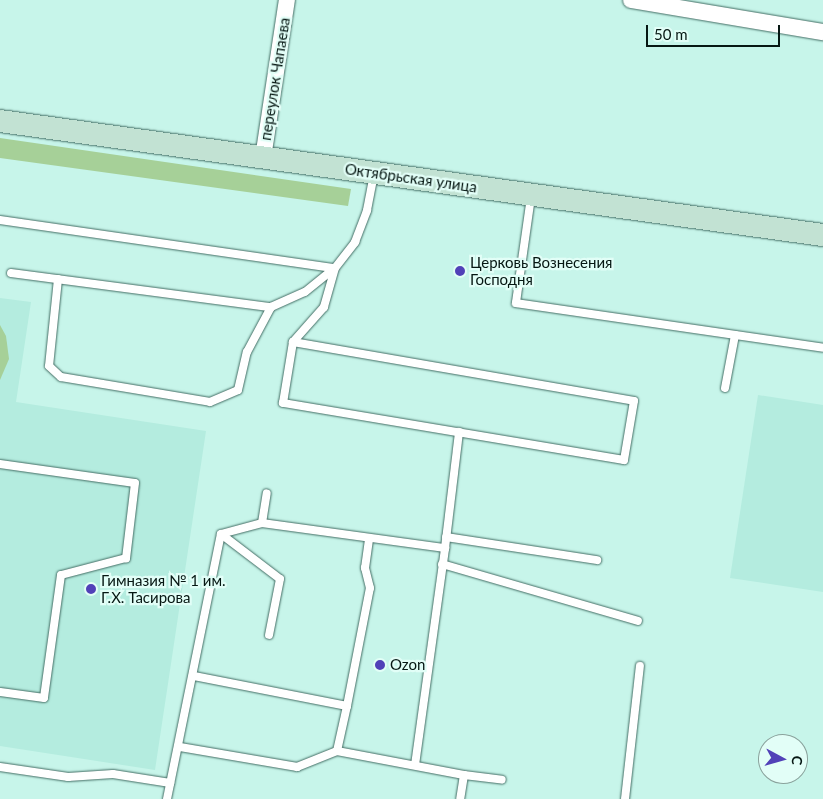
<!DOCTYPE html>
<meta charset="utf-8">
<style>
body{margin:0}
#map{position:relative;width:823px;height:799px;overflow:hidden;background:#c7f5ea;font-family:Lato,sans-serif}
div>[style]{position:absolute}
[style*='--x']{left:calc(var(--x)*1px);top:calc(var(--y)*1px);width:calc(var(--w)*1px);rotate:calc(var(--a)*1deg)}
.built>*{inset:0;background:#b4ecdf}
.green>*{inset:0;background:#a6d098}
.roads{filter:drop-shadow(0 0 1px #436d64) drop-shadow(0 0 1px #436d64)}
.lane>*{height:8px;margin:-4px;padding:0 4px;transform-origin:4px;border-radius:4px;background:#fff}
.street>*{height:16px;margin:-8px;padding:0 8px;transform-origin:8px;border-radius:8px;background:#fff}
.secondary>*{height:22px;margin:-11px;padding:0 11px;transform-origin:11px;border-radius:11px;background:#c2e2d3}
.dots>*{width:14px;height:14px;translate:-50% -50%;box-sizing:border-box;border:2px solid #e2fef7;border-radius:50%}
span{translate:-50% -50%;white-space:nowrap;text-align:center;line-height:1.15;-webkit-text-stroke:4.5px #e2fef7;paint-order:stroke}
.street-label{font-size:15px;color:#061713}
.poi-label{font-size:15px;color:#061713}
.left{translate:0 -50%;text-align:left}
.north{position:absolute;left:758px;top:734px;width:50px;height:50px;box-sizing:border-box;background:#e2fef7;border:1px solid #8aa29c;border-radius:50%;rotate:96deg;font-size:14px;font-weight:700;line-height:20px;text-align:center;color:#061713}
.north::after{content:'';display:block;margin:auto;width:18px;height:22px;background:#5141b8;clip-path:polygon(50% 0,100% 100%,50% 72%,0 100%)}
.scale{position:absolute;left:646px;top:25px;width:134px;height:22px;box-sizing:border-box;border:2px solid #061713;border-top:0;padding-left:6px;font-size:15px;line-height:18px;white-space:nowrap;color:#061713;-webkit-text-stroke:4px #e2fef7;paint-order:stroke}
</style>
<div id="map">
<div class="built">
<i style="clip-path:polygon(0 298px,31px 302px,16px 402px,206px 431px,155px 770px,0 746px)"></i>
<i style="clip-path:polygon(758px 395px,823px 405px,823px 592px,730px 578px)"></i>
</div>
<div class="green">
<i style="clip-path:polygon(0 138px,351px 189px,348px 206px,0 158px)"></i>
<i style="clip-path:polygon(0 325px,6px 336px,9px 359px,0 380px)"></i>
</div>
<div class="roads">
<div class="lane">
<i style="--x:531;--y:197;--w:107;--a:98.1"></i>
<i style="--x:516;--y:303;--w:310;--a:8.3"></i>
<i style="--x:0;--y:220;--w:338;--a:8.2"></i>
<i style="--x:335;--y:268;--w:33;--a:-52"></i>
<i style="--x:355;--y:242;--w:34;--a:-69"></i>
<i style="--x:367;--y:210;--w:36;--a:-79"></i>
<i style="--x:11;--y:273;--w:262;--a:7.5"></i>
<i style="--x:58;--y:279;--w:87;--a:95.9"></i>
<i style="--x:49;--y:366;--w:16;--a:43"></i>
<i style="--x:61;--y:377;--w:151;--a:9.5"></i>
<i style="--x:210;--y:402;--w:30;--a:-23"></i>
<i style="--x:238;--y:390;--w:39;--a:-77"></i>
<i style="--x:247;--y:352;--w:51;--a:-61.9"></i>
<i style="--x:271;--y:307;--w:37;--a:-24"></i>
<i style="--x:305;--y:292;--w:38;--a:-39"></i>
<i style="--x:335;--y:268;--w:41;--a:105.8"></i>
<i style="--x:324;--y:307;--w:47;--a:131.5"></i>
<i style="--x:293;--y:342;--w:346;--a:9.8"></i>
<i style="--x:634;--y:401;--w:60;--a:99.6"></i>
<i style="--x:624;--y:460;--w:346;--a:-170.5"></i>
<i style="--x:283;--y:403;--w:62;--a:-80.7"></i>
<i style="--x:725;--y:388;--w:54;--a:-79.3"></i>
<i style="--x:0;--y:464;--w:136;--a:8"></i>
<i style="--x:135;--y:483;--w:76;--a:96.8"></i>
<i style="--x:126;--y:558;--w:67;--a:165.3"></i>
<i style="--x:61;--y:575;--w:124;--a:97.9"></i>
<i style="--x:44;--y:698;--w:44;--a:-172.2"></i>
<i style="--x:262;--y:523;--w:30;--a:-81"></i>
<i style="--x:221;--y:534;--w:74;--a:37.3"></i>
<i style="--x:280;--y:579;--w:57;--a:101.1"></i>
<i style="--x:446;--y:537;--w:153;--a:8.7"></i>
<i style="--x:442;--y:564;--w:204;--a:16.2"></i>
<i style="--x:194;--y:676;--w:156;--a:11.1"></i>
<i style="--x:347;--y:706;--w:46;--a:102.5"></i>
<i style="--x:347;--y:706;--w:120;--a:-79"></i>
<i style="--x:370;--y:588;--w:21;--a:-104"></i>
<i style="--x:365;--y:568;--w:30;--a:-82"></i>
<i style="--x:180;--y:747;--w:119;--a:9.7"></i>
<i style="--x:297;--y:767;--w:43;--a:-21.8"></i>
<i style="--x:337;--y:751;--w:129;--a:10.7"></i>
<i style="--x:464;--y:775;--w:24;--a:99"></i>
<i style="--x:415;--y:765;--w:219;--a:-82.1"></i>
<i style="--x:0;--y:767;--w:69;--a:8.4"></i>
<i style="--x:68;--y:777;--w:45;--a:-3.8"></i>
<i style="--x:113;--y:774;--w:58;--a:9"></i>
<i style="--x:464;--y:775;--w:38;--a:7"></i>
<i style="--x:167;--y:799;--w:270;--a:-78.5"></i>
<i style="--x:221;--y:534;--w:42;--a:-15"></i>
<i style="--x:262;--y:523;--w:185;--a:7.8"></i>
<i style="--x:445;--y:548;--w:117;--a:-83.1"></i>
<i style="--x:625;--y:799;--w:134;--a:-83.6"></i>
</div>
<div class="street">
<i style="--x:631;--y:0;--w:195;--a:9.5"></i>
<i style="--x:263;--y:158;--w:160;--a:-81.4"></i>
</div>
<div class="secondary">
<i style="--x:0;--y:121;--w:831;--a:7.89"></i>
</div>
</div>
<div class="dots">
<i style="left:460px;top:271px;background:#5141b8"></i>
<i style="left:91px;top:589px;background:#5141b8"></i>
<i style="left:380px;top:665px;background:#5141b8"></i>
</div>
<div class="street-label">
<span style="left:275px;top:79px;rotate:-81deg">переулок Чапаева</span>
<span style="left:411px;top:178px;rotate:8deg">Октябрьская улица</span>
</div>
<div class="poi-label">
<span class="left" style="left:470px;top:271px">Церковь Вознесения<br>Господня</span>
<span class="left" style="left:101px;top:589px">Гимназия № 1 им.<br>Г.Х. Тасирова</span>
<span class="left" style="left:390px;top:665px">Ozon</span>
</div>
<div class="north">С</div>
<div class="scale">50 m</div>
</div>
